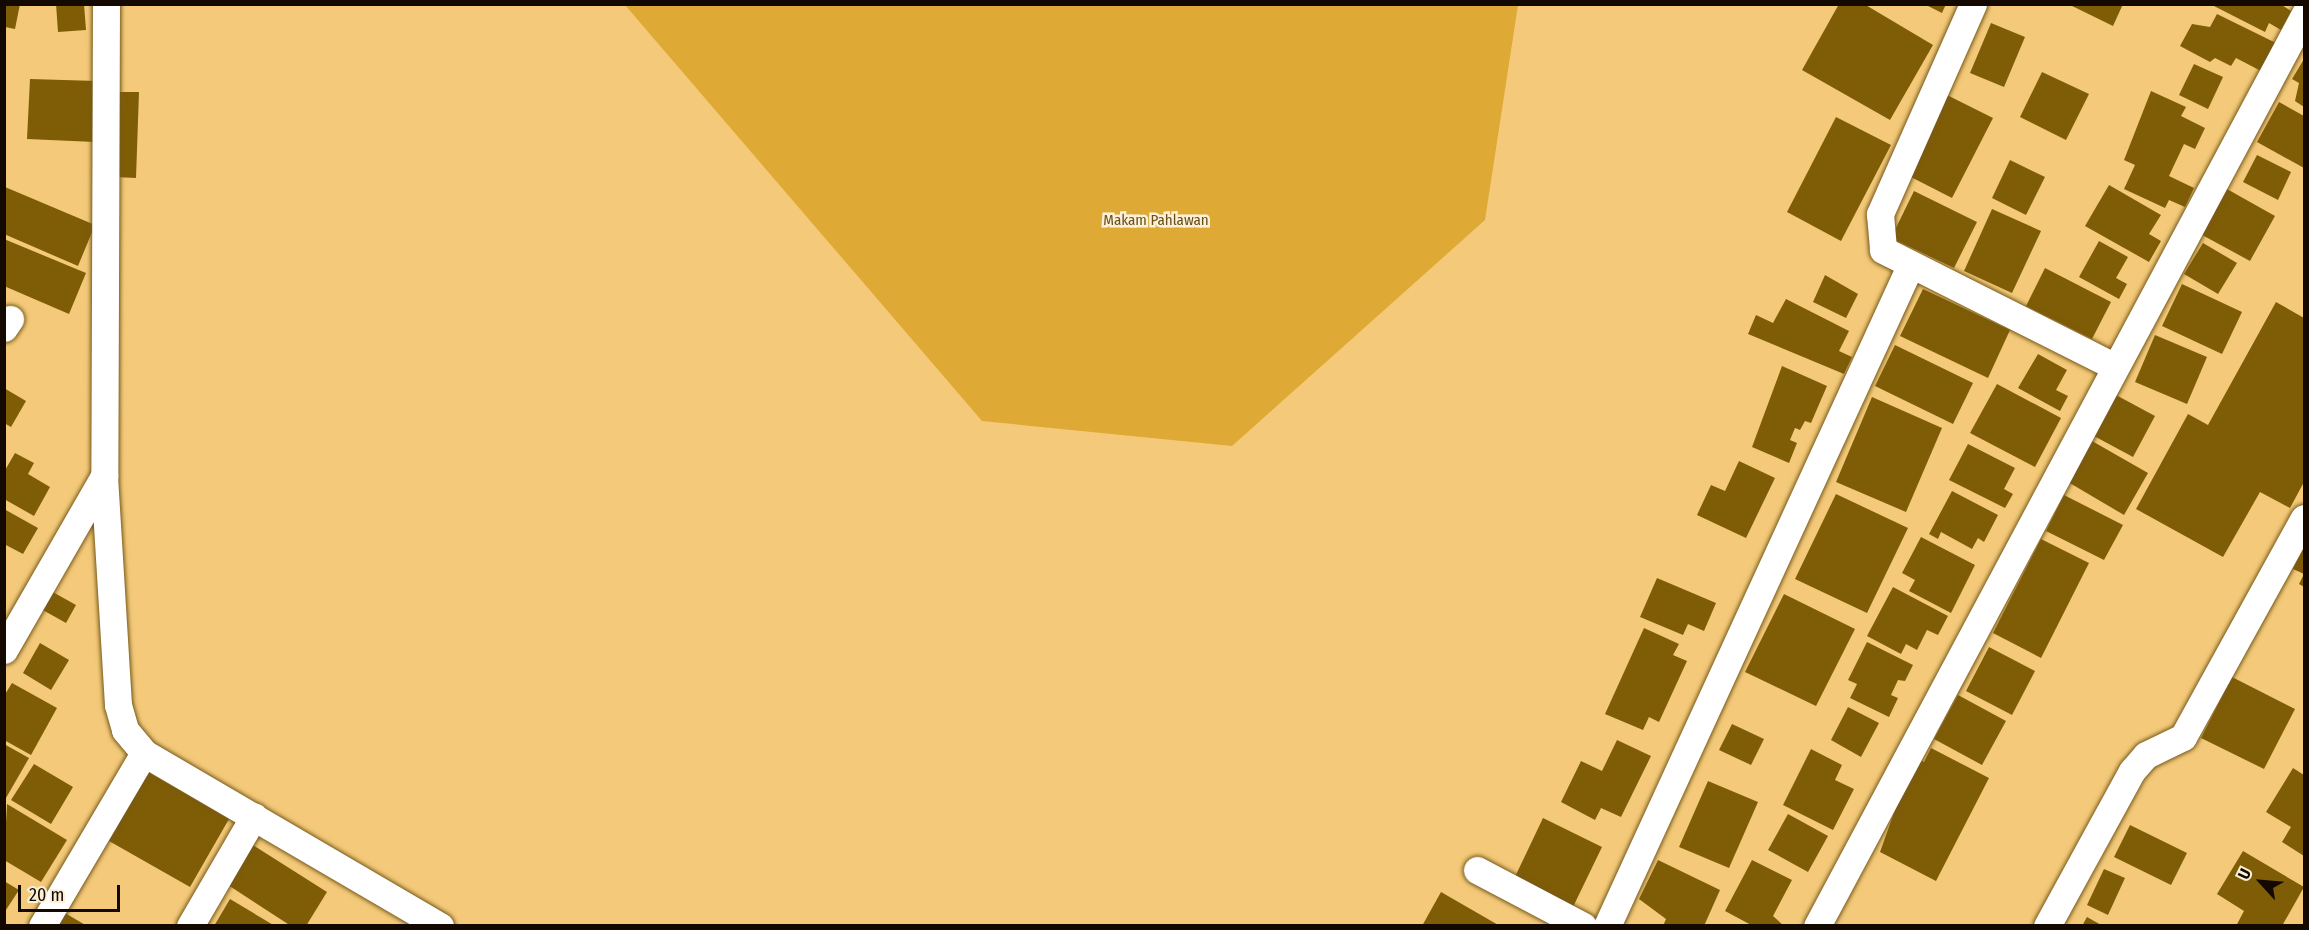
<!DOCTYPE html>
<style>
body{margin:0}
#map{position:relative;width:2309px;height:930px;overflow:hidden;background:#f4ca7a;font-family:"Fira Sans Condensed",sans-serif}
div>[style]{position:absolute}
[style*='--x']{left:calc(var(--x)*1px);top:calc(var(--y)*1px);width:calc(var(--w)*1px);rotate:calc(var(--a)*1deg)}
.green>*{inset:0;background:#dea934}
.building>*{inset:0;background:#7f5d06}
.roads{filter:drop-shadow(0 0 2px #77591a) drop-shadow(0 0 2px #77591a)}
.minor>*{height:27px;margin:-13.5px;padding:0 13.5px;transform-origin:13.5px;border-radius:13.5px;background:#fff}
span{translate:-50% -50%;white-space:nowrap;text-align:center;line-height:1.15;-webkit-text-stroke:5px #fcf0d9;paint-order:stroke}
.park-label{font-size:15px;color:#6a4f17}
.frame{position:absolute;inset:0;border:6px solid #140900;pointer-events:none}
.north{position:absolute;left:2231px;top:852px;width:60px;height:60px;-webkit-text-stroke:4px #fcf0d9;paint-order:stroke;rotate:296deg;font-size:16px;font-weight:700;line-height:24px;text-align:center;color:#140900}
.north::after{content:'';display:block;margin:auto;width:21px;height:27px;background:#140900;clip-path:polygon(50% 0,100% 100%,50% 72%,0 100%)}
.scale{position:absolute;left:18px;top:885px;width:102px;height:27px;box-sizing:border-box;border:3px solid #140900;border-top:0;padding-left:8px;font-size:18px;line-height:21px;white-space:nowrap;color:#140900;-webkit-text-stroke:4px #fcf0d9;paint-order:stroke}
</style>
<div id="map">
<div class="green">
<i style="clip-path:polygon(625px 5px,1518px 5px,1485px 220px,1232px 446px,982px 421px)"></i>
</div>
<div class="building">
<i style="clip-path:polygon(5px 4px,20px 4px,15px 29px,5px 27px)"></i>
<i style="clip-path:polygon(56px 4px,84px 4px,86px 30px,58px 32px)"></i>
<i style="clip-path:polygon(1839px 4px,1864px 4px,1933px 45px,1890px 120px,1802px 70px)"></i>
<i style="clip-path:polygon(1924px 4px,1946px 4px,1942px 13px)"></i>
<i style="clip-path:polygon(2068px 4px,2123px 4px,2113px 26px)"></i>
<i style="clip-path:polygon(2210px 4px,2280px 4px,2291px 11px,2281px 30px,2269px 23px,2265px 32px)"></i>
<i style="clip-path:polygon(2217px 14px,2276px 43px,2261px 71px,2236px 58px,2231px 66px,2215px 58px,2210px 62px,2180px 46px,2192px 24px,2210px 27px)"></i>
<i style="clip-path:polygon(1991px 23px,2025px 37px,2004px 87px,1970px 73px)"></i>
<i style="clip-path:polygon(2304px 59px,2304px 107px,2295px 101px,2299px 83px,2292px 79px)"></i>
<i style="clip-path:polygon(2194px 64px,2223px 77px,2208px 109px,2179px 95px)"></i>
<i style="clip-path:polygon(2042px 72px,2089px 94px,2066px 140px,2020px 117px)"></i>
<i style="clip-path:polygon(30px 79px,97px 81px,95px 142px,27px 139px)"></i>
<i style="clip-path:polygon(2151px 91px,2186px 107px,2181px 116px,2205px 128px,2195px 149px,2184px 144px,2169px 176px,2194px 188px,2185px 207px,2169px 200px,2165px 208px,2124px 189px,2135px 165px,2124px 160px)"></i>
<i style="clip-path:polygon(119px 92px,139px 92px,136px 178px,115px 177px)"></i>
<i style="clip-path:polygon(1947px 95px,1993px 118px,1952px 198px,1907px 175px)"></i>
<i style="clip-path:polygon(2279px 102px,2304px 116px,2304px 168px,2257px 142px)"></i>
<i style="clip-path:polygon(1836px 117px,1891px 145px,1841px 241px,1787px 212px)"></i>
<i style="clip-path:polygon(2257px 155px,2291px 172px,2278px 200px,2243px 182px)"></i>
<i style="clip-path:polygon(2010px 160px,2045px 177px,2026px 215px,1992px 198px)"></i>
<i style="clip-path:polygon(2218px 184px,2275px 216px,2250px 261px,2193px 230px)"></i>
<i style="clip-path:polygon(2109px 185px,2161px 215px,2149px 234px,2161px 241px,2149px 262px,2085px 226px)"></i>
<i style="clip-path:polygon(5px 187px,95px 225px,78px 266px,4px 234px)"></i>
<i style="clip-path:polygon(1914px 191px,1977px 222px,1954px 268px,1891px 238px)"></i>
<i style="clip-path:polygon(1992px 209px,2041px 231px,2012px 293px,1964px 271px)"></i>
<i style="clip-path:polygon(4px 239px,86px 273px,69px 314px,4px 286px)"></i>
<i style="clip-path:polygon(2099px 241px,2128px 257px,2116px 278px,2127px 284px,2119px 299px,2079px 277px)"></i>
<i style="clip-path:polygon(2203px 243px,2237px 263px,2218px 294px,2184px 274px)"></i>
<i style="clip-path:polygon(2045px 268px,2111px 302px,2092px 339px,2026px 306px)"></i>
<i style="clip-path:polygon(1825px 275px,1858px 294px,1846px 318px,1813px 302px)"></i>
<i style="clip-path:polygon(2182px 284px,2242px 312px,2222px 354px,2162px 326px)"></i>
<i style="clip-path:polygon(1923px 289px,2010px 330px,1988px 378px,1900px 336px)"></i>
<i style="clip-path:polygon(1786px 299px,1849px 331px,1839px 351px,1852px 357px,1844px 374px,1748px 334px,1756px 315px,1773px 323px)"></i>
<i style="clip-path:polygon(2276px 302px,2304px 318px,2304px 482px,2290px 508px,2260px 492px,2223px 557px,2136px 509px,2188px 414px,2208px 425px)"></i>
<i style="clip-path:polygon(2155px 335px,2207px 357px,2187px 404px,2135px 382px)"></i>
<i style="clip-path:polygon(1895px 345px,1973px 383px,1953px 424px,1875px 386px)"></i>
<i style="clip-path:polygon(2038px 354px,2067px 370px,2056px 390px,2068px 396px,2060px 411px,2018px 388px)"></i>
<i style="clip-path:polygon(1782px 366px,1827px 386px,1811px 423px,1805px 421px,1800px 430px,1795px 428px,1790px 440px,1797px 443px,1789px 463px,1752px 447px)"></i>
<i style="clip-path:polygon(1997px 384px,2061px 418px,2035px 467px,1970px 433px)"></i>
<i style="clip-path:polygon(4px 388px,26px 401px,11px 427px,4px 423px)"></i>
<i style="clip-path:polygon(2116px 395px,2155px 416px,2133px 457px,2094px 436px)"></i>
<i style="clip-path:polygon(1872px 397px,1942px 428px,1906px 512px,1836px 482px)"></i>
<i style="clip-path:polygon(2092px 441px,2148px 473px,2124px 515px,2068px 482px)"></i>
<i style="clip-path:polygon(1968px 444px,2015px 468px,2004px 489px,2013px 494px,2005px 508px,1949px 480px)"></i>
<i style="clip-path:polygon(15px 453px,34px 463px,28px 474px,50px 487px,34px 516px,4px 499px,4px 472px)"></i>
<i style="clip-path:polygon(1739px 461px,1775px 478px,1746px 538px,1697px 515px,1711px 485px,1725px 491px)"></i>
<i style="clip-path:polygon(1952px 491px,1998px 515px,1984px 542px,1978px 538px,1972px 549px,1941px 532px,1938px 539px,1929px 534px)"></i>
<i style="clip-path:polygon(1836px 494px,1908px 528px,1867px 613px,1795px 579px)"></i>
<i style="clip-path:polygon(2064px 495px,2123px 525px,2104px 560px,2046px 531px)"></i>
<i style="clip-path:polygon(4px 509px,38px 528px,23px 554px,4px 544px)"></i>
<i style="clip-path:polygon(1921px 537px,1975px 565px,1951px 613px,1909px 591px,1915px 580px,1902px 573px)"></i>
<i style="clip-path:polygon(2041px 539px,2089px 563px,2041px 658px,1993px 633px)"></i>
<i style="clip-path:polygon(2304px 546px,2304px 587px,2299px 584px,2304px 574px,2293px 569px)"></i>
<i style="clip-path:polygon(1657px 578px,1716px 603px,1704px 631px,1688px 624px,1683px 635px,1640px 617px)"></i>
<i style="clip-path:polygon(1893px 587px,1948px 616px,1938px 635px,1927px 630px,1917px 650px,1906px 644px,1901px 654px,1867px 636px)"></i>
<i style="clip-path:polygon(51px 591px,76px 605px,66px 623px,41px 609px)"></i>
<i style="clip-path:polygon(1784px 594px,1855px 629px,1816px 706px,1745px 672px)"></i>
<i style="clip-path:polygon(1644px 628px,1679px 644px,1673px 655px,1687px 661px,1659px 722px,1649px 717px,1643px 730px,1605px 714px)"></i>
<i style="clip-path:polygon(1867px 642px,1913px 665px,1905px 681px,1898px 680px,1891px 695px,1898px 698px,1889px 717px,1850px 698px,1857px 684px,1848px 680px)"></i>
<i style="clip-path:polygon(40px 643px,69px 660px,51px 690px,23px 673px)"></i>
<i style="clip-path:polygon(1989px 647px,2035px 671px,2012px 715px,1966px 691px)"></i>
<i style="clip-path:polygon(2232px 677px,2295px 709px,2264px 769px,2201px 738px)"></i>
<i style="clip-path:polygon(12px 683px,57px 708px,31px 755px,4px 740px,4px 696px)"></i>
<i style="clip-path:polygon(1958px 695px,2006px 721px,1982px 765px,1934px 739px)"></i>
<i style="clip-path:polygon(1848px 707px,1879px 723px,1861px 757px,1831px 740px)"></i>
<i style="clip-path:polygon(1732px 724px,1764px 739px,1751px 765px,1719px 750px)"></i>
<i style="clip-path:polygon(1617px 740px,1651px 756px,1621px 817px,1601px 808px,1595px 820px,1561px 802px,1581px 761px,1602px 771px)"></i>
<i style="clip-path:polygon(4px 744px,29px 758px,6px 798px,4px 797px)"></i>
<i style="clip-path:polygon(1931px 748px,1989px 778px,1936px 881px,1880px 852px,1914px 757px,1924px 762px)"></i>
<i style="clip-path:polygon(1811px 749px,1842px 765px,1835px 780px,1854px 789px,1833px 830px,1783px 805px)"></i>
<i style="clip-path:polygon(34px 764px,73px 787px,51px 824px,11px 800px)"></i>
<i style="clip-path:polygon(2293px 768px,2304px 775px,2304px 856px,2282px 842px,2291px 827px,2266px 812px)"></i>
<i style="clip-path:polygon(148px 772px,229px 819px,190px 887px,109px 841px)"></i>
<i style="clip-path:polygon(1708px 781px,1758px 802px,1729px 868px,1679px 847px)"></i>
<i style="clip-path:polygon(7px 804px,67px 840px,41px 882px,4px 860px)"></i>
<i style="clip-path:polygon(1788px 814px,1828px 836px,1808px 872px,1768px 850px)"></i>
<i style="clip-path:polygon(1543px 818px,1602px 847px,1572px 909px,1513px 881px)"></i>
<i style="clip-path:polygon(2130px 825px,2187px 853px,2171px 885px,2114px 857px)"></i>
<i style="clip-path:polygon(253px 845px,327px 892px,306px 926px,291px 926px,228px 885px)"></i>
<i style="clip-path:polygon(2243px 851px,2304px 887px,2282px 926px,2236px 926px,2244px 911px,2217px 894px)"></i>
<i style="clip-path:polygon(1658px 860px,1720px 890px,1704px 926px,1663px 926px,1666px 919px,1639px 899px)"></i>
<i style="clip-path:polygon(1752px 860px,1792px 880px,1773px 916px,1784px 926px,1753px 926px,1725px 911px)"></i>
<i style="clip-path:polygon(2104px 869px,2125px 878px,2108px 915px,2087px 905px)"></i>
<i style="clip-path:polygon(4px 881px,19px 890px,4px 913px)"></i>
<i style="clip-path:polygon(1441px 892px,1500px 926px,1422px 926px)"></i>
<i style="clip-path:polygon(230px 899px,275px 926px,214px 926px)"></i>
<i style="clip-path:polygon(65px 913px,87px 926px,58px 926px)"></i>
<i style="clip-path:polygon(2087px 917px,2103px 926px,2082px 926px)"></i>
</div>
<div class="roads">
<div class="minor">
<i style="--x:106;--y:4;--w:472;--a:90.2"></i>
<i style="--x:104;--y:476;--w:229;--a:86.5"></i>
<i style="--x:118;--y:705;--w:26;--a:74"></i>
<i style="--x:125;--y:730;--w:30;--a:50"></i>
<i style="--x:144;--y:753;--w:343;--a:30.3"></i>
<i style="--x:1973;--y:4;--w:230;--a:113.9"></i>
<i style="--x:1880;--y:214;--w:36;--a:85"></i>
<i style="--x:1883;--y:250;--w:258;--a:26.7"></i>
<i style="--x:4;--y:328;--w:11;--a:-56"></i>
<i style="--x:4;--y:650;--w:201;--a:-60.1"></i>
<i style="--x:1477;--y:870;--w:120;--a:27.8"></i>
<i style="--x:42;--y:926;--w:201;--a:-59.5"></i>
<i style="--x:190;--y:926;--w:127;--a:-59.8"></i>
<i style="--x:1607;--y:926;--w:726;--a:-65.34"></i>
<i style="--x:1817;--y:926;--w:1033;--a:-61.87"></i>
<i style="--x:2047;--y:926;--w:177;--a:-61.3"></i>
<i style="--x:2132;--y:771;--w:21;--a:-49"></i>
<i style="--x:2146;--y:755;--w:41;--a:-25.9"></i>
<i style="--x:2183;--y:737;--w:250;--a:-61.1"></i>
</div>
</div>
<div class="park-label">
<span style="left:1156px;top:221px">Makam Pahlawan</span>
</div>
<div class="frame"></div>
<div class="north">U</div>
<div class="scale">20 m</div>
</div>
